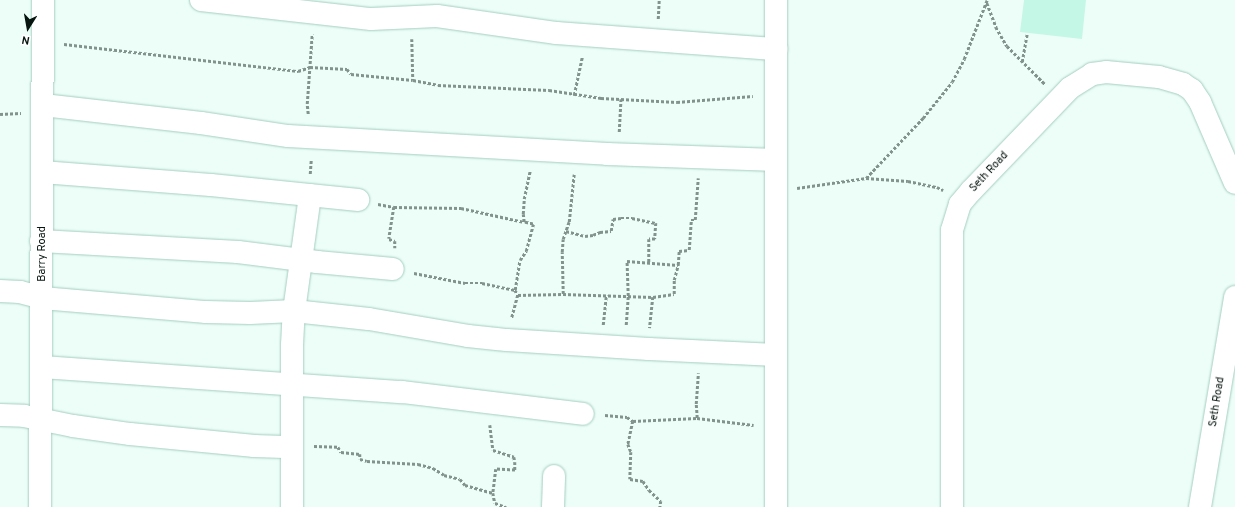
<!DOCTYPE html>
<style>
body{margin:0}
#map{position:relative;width:1235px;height:507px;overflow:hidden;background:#edfef8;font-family:Overpass,sans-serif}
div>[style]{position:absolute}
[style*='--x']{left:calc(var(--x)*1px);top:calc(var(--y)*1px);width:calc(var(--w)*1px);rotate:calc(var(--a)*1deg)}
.green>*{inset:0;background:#c5f7e7}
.path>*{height:2.5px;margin-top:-1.25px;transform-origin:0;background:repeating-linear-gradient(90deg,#82928d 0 3px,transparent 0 5px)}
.roads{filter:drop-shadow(0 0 1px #a4cec0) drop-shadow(0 0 1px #a4cec0)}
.street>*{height:22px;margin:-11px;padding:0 11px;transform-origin:11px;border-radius:11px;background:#fff}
.secondary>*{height:22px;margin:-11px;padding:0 11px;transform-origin:11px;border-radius:11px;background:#fff}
span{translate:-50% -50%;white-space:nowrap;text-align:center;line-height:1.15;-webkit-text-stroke:3px #fff;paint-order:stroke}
.street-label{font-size:11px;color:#061510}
.north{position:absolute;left:8px;top:8px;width:40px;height:40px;-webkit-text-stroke:3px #fff;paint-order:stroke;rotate:191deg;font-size:11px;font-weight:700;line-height:16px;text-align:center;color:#061510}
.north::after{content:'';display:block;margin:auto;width:14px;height:18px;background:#061510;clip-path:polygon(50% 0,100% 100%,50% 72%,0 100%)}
</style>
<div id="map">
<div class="green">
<i style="clip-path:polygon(1024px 0,1086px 0,1082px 39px,1020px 32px)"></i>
</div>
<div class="path">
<i style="--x:987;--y:3;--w:26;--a:69"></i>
<i style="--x:996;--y:27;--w:22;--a:60"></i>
<i style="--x:1007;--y:46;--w:54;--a:45"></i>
<i style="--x:658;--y:19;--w:19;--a:-87"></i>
<i style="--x:412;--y:39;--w:41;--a:88.6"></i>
<i style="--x:64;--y:44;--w:236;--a:6.6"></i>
<i style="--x:298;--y:71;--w:13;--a:-18"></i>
<i style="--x:310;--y:67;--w:37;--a:3"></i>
<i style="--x:347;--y:69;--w:6;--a:51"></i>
<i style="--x:351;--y:74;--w:62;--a:5.5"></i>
<i style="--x:413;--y:80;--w:25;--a:11"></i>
<i style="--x:438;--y:85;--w:111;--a:2.6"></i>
<i style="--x:549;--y:90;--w:53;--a:8.7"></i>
<i style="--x:601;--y:98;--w:76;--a:3"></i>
<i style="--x:677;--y:102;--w:76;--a:-4.5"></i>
<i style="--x:1022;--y:62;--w:28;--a:-80"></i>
<i style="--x:574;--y:95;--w:39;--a:-78"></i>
<i style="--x:0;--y:114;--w:21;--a:-3"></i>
<i style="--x:308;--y:114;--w:10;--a:-96"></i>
<i style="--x:307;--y:104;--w:70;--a:-85.9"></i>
<i style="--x:619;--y:132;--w:33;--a:-87"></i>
<i style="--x:310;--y:174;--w:15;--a:-86"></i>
<i style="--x:866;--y:178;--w:83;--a:-46.5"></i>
<i style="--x:923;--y:118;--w:46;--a:-51.1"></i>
<i style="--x:952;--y:82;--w:26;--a:-62"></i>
<i style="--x:964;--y:59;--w:63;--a:-68.7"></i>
<i style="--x:797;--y:188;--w:70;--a:-8.2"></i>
<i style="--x:866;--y:178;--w:42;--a:4.1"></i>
<i style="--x:908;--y:181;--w:30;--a:12"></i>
<i style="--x:937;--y:187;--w:7;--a:27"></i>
<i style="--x:378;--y:204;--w:16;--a:11"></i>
<i style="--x:394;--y:207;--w:67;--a:0.9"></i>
<i style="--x:461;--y:208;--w:65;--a:12.5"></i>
<i style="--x:394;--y:207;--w:32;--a:99"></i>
<i style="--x:389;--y:239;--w:6;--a:18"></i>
<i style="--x:395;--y:241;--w:7;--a:90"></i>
<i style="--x:566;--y:231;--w:20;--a:15"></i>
<i style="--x:585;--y:236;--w:8;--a:-7"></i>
<i style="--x:593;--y:235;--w:8;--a:-23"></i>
<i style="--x:600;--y:232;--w:11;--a:-5"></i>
<i style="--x:611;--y:231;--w:12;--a:-81"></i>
<i style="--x:613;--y:219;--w:8;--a:-7"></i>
<i style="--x:621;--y:218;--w:11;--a:0"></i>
<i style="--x:632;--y:218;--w:25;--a:12"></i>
<i style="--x:656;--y:223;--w:16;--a:94"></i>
<i style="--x:655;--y:239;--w:6;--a:180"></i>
<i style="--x:649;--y:239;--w:24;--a:90"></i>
<i style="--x:414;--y:273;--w:52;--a:11.1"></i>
<i style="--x:465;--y:283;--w:17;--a:0"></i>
<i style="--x:482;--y:283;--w:34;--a:12"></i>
<i style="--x:515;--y:290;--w:6;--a:59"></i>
<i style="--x:518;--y:295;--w:24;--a:105"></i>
<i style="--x:515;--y:290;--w:30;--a:-81"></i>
<i style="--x:520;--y:260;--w:11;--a:-56"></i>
<i style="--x:526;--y:251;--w:28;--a:-75"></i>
<i style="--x:533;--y:224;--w:9;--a:-167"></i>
<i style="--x:524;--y:222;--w:8;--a:-97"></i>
<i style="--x:523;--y:214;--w:15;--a:-86"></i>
<i style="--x:524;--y:199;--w:29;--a:-78"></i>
<i style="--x:563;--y:294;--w:42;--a:-91.4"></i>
<i style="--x:562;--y:252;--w:13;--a:-86"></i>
<i style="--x:563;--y:239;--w:18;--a:-71"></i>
<i style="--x:569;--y:222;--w:48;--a:-84.1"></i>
<i style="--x:518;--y:295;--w:45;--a:-1.3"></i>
<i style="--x:563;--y:294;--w:90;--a:1.9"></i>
<i style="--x:653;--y:297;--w:31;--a:96"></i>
<i style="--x:653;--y:297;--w:21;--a:-8"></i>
<i style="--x:674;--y:294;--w:14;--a:-90"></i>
<i style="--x:674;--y:280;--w:16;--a:-75"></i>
<i style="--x:603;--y:325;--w:30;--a:-84"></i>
<i style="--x:626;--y:325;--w:29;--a:-86"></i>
<i style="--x:628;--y:296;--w:35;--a:-92"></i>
<i style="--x:627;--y:261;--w:51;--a:4.5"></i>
<i style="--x:678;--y:265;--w:14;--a:-86"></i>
<i style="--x:679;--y:251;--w:10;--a:-6"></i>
<i style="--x:689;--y:250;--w:30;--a:-86"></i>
<i style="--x:691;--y:220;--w:4;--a:0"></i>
<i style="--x:695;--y:220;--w:42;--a:-85.9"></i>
<i style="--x:605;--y:415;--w:22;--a:5"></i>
<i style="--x:627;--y:417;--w:7;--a:34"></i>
<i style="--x:633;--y:421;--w:64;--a:-2.7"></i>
<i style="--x:697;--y:418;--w:57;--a:7"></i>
<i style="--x:697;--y:418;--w:14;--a:-94"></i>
<i style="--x:696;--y:404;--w:31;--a:-86"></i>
<i style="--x:633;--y:421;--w:24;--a:102"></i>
<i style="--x:628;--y:444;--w:9;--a:69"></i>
<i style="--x:631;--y:452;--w:27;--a:92"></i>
<i style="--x:630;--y:479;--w:13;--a:9"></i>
<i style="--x:643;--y:481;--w:11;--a:56"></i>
<i style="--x:649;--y:490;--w:16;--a:43"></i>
<i style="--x:661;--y:501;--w:6;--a:99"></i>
<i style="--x:490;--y:425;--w:25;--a:83"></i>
<i style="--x:493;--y:450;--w:22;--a:18"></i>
<i style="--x:514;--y:457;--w:5;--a:79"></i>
<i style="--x:515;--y:462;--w:8;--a:90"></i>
<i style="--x:515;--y:470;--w:19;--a:-177"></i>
<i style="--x:496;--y:469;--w:24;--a:97"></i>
<i style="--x:314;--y:446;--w:24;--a:2"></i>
<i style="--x:338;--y:447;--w:6;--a:59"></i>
<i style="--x:341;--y:452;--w:19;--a:6"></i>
<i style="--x:360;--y:454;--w:5;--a:90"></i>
<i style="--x:360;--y:459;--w:7;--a:16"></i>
<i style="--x:367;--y:461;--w:51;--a:3.4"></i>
<i style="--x:418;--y:464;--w:16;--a:15"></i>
<i style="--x:433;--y:468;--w:13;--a:32"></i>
<i style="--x:444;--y:475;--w:16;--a:14"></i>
<i style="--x:460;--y:479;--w:8;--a:50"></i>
<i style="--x:465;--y:485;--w:29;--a:16"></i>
<i style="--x:493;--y:493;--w:10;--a:79"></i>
<i style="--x:495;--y:503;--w:12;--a:20"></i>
</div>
<div class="roads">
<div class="street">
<i style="--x:201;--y:0;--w:171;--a:6.4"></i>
<i style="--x:371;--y:19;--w:66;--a:-2.6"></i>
<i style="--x:437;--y:16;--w:121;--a:8.1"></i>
<i style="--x:557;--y:33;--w:220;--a:4.2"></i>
<i style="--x:43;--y:105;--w:159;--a:6.5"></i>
<i style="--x:201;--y:123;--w:88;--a:8.5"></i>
<i style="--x:288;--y:136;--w:320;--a:3.2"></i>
<i style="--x:607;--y:154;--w:169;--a:2"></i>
<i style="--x:42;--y:172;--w:169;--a:4.4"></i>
<i style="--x:211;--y:185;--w:148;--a:5.8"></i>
<i style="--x:41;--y:241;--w:197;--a:3.2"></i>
<i style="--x:238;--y:252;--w:80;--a:7.2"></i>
<i style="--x:317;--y:262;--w:76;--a:5.3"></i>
<i style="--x:0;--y:291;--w:20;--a:3"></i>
<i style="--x:20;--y:292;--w:23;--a:15"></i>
<i style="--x:42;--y:298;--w:165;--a:4.9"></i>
<i style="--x:206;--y:312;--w:44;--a:1.3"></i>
<i style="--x:250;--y:313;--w:44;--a:-2.6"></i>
<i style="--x:294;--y:311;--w:75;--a:6.1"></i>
<i style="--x:369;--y:319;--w:100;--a:9.7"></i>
<i style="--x:468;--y:336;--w:39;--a:6"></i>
<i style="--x:507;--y:340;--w:142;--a:3.6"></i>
<i style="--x:649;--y:349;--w:127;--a:2.7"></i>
<i style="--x:42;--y:367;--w:361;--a:4"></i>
<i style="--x:402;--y:392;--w:182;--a:6.9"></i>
<i style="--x:0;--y:415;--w:24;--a:2"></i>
<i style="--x:24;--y:416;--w:50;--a:11.5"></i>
<i style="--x:73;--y:426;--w:58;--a:8"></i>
<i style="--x:130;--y:434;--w:125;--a:5.5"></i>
<i style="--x:254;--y:446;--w:38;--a:2"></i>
<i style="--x:40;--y:507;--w:507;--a:-89.66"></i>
<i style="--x:292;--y:507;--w:162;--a:-90"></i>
<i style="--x:292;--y:345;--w:34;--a:-87"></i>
<i style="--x:294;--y:311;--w:117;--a:-82.1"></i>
<i style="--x:553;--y:507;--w:31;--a:-88"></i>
<i style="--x:952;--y:507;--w:277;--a:-90"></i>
<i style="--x:952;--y:230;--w:27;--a:-73"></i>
<i style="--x:960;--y:204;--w:17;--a:-50"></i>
<i style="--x:971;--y:191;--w:143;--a:-46.1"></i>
<i style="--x:1070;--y:88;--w:26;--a:-32"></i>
<i style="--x:1092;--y:74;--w:14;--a:-8"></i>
<i style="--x:1106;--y:72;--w:53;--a:5.4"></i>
<i style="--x:1159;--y:77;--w:25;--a:16"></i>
<i style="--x:1183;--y:84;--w:11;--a:34"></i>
<i style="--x:1192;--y:90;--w:14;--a:56"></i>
<i style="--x:1200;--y:102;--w:88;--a:66.6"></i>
<i style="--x:1200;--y:507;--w:213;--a:-80.5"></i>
</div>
<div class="secondary">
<i style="--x:776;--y:0;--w:507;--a:90"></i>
</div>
</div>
<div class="street-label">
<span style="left:989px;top:172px;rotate:-47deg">Seth Road</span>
<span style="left:42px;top:254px;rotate:-90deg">Barry Road</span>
<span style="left:1217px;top:402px;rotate:-81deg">Seth Road</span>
</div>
<div class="north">N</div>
</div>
